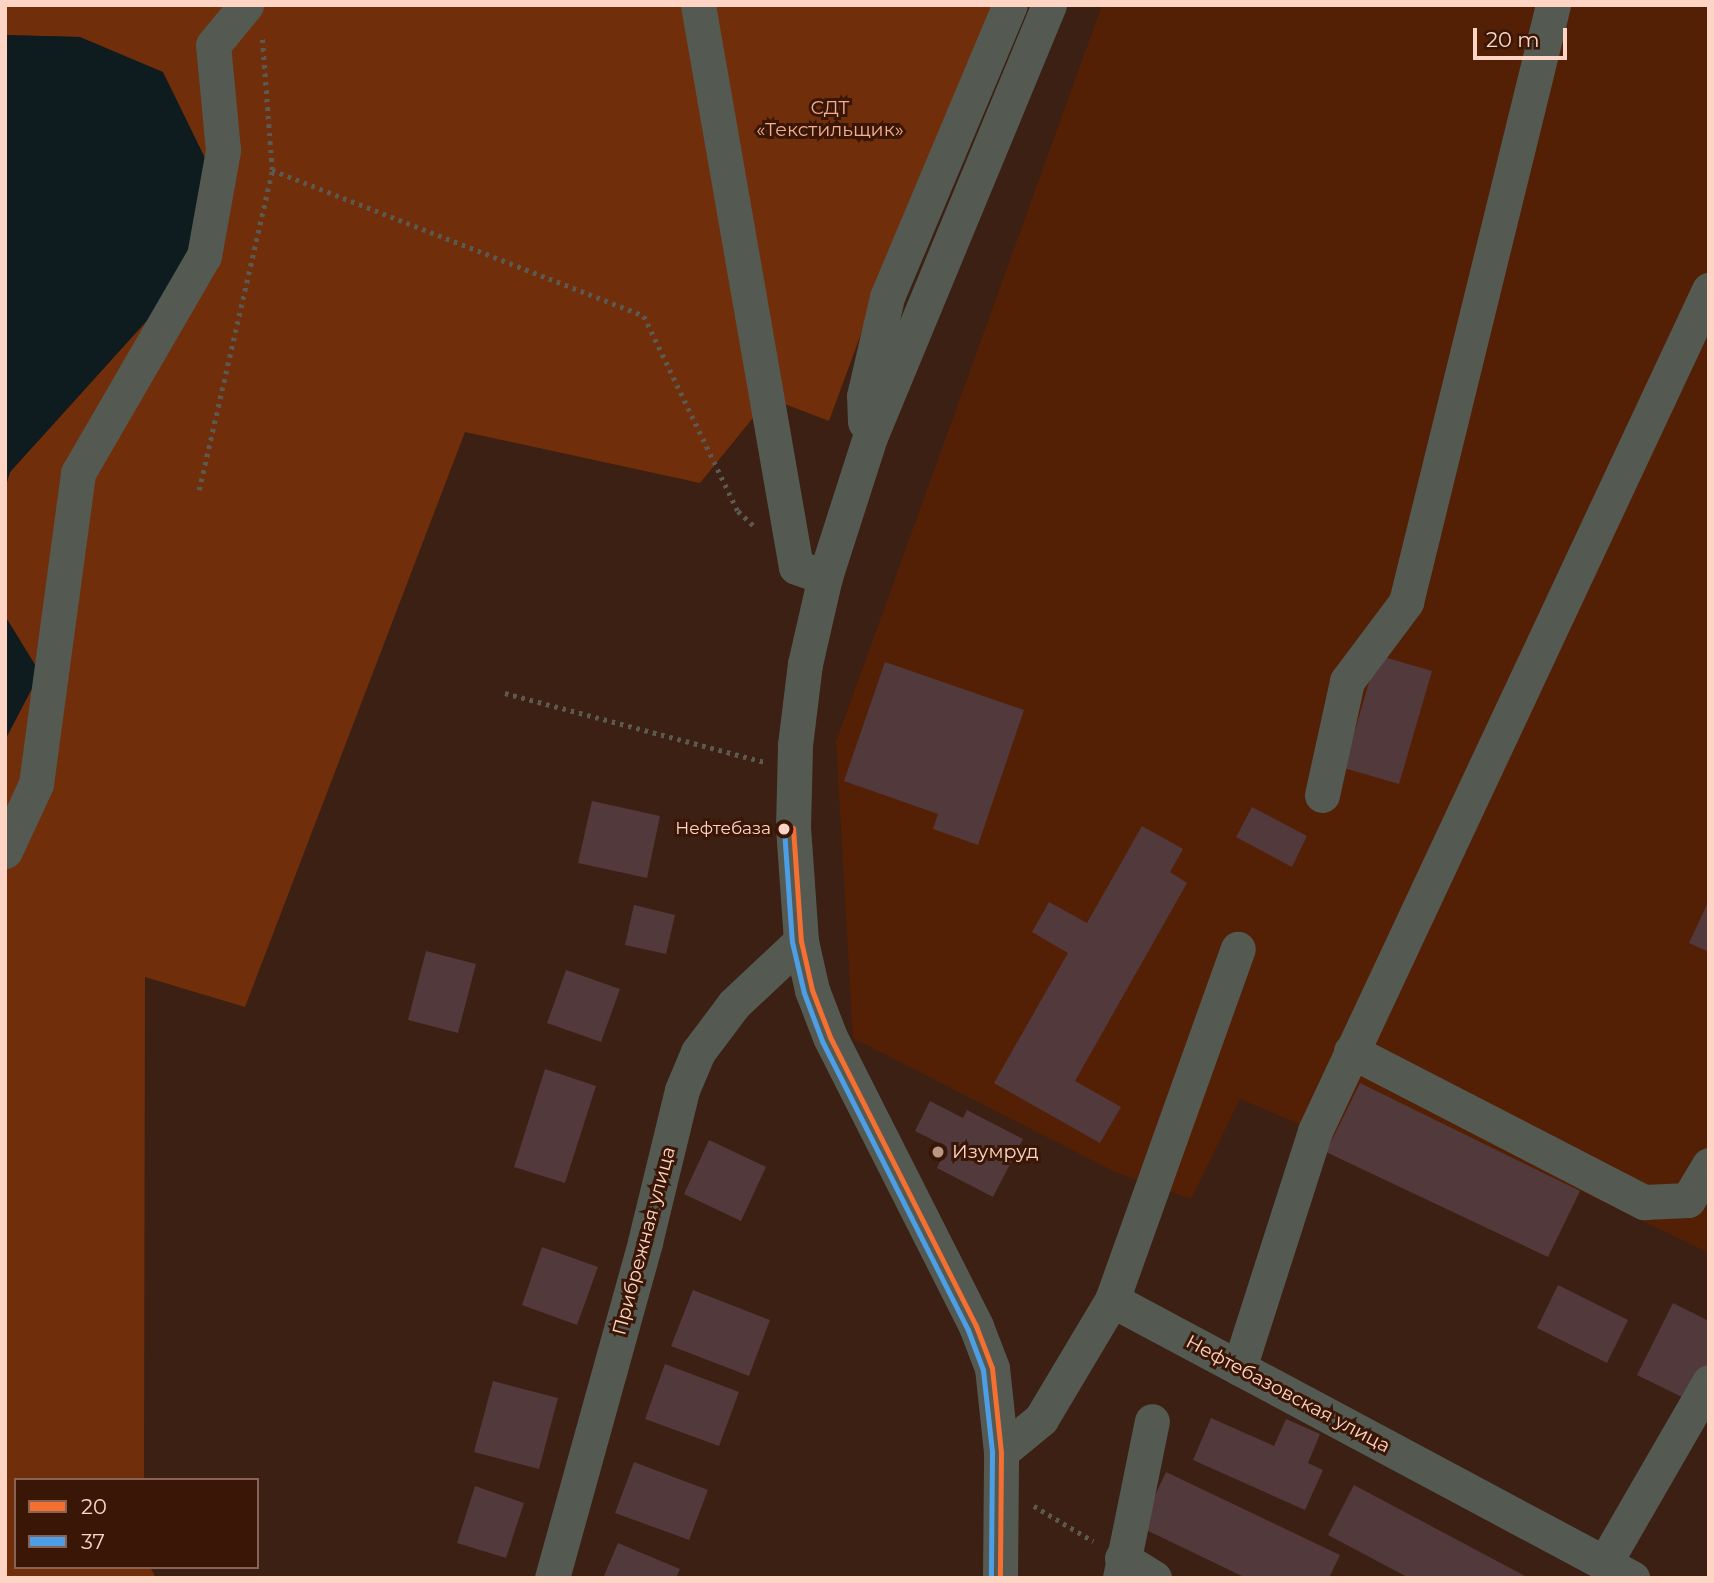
<!DOCTYPE html>
<meta charset="utf-8">
<style>
body{margin:0}
#map{position:relative;width:1714px;height:1583px;overflow:hidden;background:#3b2013;font-family:Montserrat,sans-serif}
div>[style]{position:absolute}
[style*='--x']{left:calc(var(--x)*1px);top:calc(var(--y)*1px);width:calc(var(--w)*1px);rotate:calc(var(--a)*1deg)}
.built>*{inset:0;background:#532006}
.green>*{inset:0;background:#712e0b}
.water>*{inset:0;background:#0e1b1f}
.building>*{inset:0;background:#52393b}
.path>*{height:4.5px;margin-top:-2.25px;transform-origin:0;background:repeating-linear-gradient(90deg,#5c5950 0 3.5px,transparent 0 8.5px)}
.minor>*{height:35px;margin:-17.5px;padding:0 17.5px;transform-origin:17.5px;border-radius:17.5px;background:#545a52}
.bus-1>*{height:5px;margin:-2.5px;padding:0 2.5px;transform-origin:2.5px;border-radius:2.5px;background:#f46f30}
.bus-2>*{height:5px;margin:-2.5px;padding:0 2.5px;transform-origin:2.5px;border-radius:2.5px;background:#4d9ee5}
.dots>*{width:19px;height:19px;translate:-50% -50%;box-sizing:border-box;border:4px solid #3a1606;border-radius:50%}
span{translate:-50% -50%;white-space:nowrap;text-align:center;line-height:1.15;-webkit-text-stroke:6px #3a1606;paint-order:stroke}
.bus-label{font-size:17px;color:#fed5c4}
.right{translate:-100% -50%;text-align:right}
.park-label{font-size:19px;color:#f4ae91}
.poi-label{font-size:19px;color:#fed5c4}
.left{translate:0 -50%;text-align:left}
.street-label{font-size:19px;color:#fed5c4}
.frame{position:absolute;inset:0;border:7px solid #fed5c4;pointer-events:none}
.legend{position:absolute;left:14px;top:1478px;width:245px;height:91px;box-sizing:border-box;background:#3a1606;border:2px solid #886252;margin:0;padding:9px 12px;list-style:none;font-size:21px;color:#fed5c4}
.legend li{display:flex;align-items:center;gap:14px;height:35px}
.legend b{width:35px;border:2px solid #886252}
.scale{position:absolute;left:1473px;top:28px;width:94px;height:32px;box-sizing:border-box;border:4px solid #fed5c4;border-top:0;padding-left:9px;font-size:21px;line-height:24px;white-space:nowrap;color:#fed5c4;-webkit-text-stroke:5px #3a1606;paint-order:stroke}
</style>
<div id="map">
<div class="built">
<i style="clip-path:polygon(1102px 5px,1709px 5px,1709px 1253px,1580px 1191px,1548px 1257px,1326px 1152px,1332px 1138px,1240px 1099px,1191px 1199px,1115px 1172px,853px 1038px,836px 742px)"></i>
</div>
<div class="green">
<i style="clip-path:polygon(5px 5px,995px 5px,869px 312px,829px 421px,769px 398px,700px 483px,465px 432px,245px 1007px,145px 977px,144px 1480px,16px 1480px,16px 1567px,150px 1567px,156px 1578px,5px 1578px,5px 740px,40px 673px,5px 616px,5px 489px,10px 472px,189px 274px,80px 37px,5px 35px)"></i>
</div>
<div class="water">
<i style="clip-path:polygon(5px 35px,80px 37px,163px 72px,205px 158px,189px 274px,10px 472px,5px 489px)"></i>
<i style="clip-path:polygon(5px 616px,40px 673px,5px 740px)"></i>
</div>
<div class="building">
<i style="clip-path:polygon(1377px 655px,1432px 671px,1399px 784px,1344px 768px)"></i>
<i style="clip-path:polygon(885px 662px,1024px 710px,978px 845px,933px 829px,938px 814px,844px 781px)"></i>
<i style="clip-path:polygon(592px 801px,660px 816px,647px 878px,578px 863px)"></i>
<i style="clip-path:polygon(1252px 807px,1307px 836px,1292px 867px,1236px 837px)"></i>
<i style="clip-path:polygon(1142px 826px,1183px 849px,1170px 872px,1187px 883px,1075px 1081px,1121px 1107px,1100px 1143px,994px 1083px,1068px 953px,1032px 932px,1049px 902px,1087px 923px)"></i>
<i style="clip-path:polygon(1709px 900px,1709px 952px,1689px 943px)"></i>
<i style="clip-path:polygon(634px 905px,675px 915px,666px 954px,625px 945px)"></i>
<i style="clip-path:polygon(426px 951px,476px 964px,458px 1033px,408px 1020px)"></i>
<i style="clip-path:polygon(566px 970px,620px 989px,601px 1042px,547px 1023px)"></i>
<i style="clip-path:polygon(545px 1069px,596px 1086px,565px 1183px,514px 1167px)"></i>
<i style="clip-path:polygon(1360px 1083px,1580px 1191px,1548px 1257px,1326px 1152px)"></i>
<i style="clip-path:polygon(930px 1101px,963px 1118px,967px 1110px,1023px 1139px,993px 1197px,937px 1168px,947px 1147px,915px 1131px)"></i>
<i style="clip-path:polygon(709px 1140px,766px 1167px,741px 1221px,684px 1194px)"></i>
<i style="clip-path:polygon(542px 1247px,598px 1267px,577px 1325px,522px 1305px)"></i>
<i style="clip-path:polygon(1558px 1285px,1628px 1320px,1607px 1363px,1537px 1328px)"></i>
<i style="clip-path:polygon(693px 1290px,770px 1320px,749px 1376px,671px 1346px)"></i>
<i style="clip-path:polygon(1673px 1303px,1709px 1321px,1709px 1362px,1690px 1401px,1637px 1375px)"></i>
<i style="clip-path:polygon(665px 1364px,739px 1392px,719px 1446px,645px 1419px)"></i>
<i style="clip-path:polygon(493px 1381px,558px 1398px,539px 1469px,474px 1452px)"></i>
<i style="clip-path:polygon(1211px 1418px,1274px 1446px,1286px 1419px,1320px 1434px,1308px 1463px,1323px 1470px,1305px 1510px,1193px 1460px)"></i>
<i style="clip-path:polygon(634px 1462px,708px 1490px,689px 1540px,615px 1513px)"></i>
<i style="clip-path:polygon(1166px 1472px,1340px 1555px,1329px 1578px,1246px 1578px,1140px 1527px)"></i>
<i style="clip-path:polygon(1354px 1485px,1529px 1578px,1409px 1578px,1328px 1535px)"></i>
<i style="clip-path:polygon(475px 1486px,524px 1503px,506px 1558px,457px 1543px)"></i>
<i style="clip-path:polygon(618px 1543px,680px 1569px,676px 1578px,603px 1578px)"></i>
</div>
<div class="path">
<i style="--x:272;--y:170;--w:400;--a:21.4"></i>
<i style="--x:644;--y:316;--w:216;--a:64.3"></i>
<i style="--x:738;--y:511;--w:23;--a:43"></i>
<i style="--x:199;--y:490;--w:328;--a:-77.1"></i>
<i style="--x:272;--y:170;--w:132;--a:-94.3"></i>
<i style="--x:505;--y:693;--w:268;--a:14.9"></i>
<i style="--x:1034;--y:1506;--w:69;--a:30.7"></i>
</div>
<div class="minor">
<i style="--x:698;--y:5;--w:570;--a:80.11"></i>
<i style="--x:796;--y:567;--w:31;--a:19"></i>
<i style="--x:865;--y:422;--w:26;--a:-92"></i>
<i style="--x:864;--y:396;--w:102;--a:-76.9"></i>
<i style="--x:887;--y:297;--w:317;--a:-67.2"></i>
<i style="--x:1322;--y:795;--w:117;--a:-77.6"></i>
<i style="--x:1347;--y:681;--w:99;--a:-53.2"></i>
<i style="--x:1406;--y:602;--w:615;--a:-76.17"></i>
<i style="--x:5;--y:851;--w:74;--a:-65.2"></i>
<i style="--x:36;--y:784;--w:314;--a:-82.3"></i>
<i style="--x:78;--y:473;--w:251;--a:-59.9"></i>
<i style="--x:204;--y:256;--w:108;--a:-79.8"></i>
<i style="--x:223;--y:150;--w:105;--a:-95.4"></i>
<i style="--x:213;--y:45;--w:52;--a:-50.5"></i>
<i style="--x:1351;--y:1051;--w:330;--a:27.3"></i>
<i style="--x:1644;--y:1202;--w:44;--a:-2.6"></i>
<i style="--x:1688;--y:1200;--w:41;--a:-59"></i>
<i style="--x:1112;--y:1300;--w:590;--a:28.13"></i>
<i style="--x:1239;--y:1368;--w:249;--a:-72.2"></i>
<i style="--x:1315;--y:1131;--w:929;--a:-64.9"></i>
<i style="--x:1001;--y:1452;--w:52;--a:-39.5"></i>
<i style="--x:1041;--y:1419;--w:139;--a:-59.2"></i>
<i style="--x:1112;--y:1300;--w:373;--a:-70.3"></i>
<i style="--x:1122;--y:1558;--w:38;--a:32"></i>
<i style="--x:1604;--y:1564;--w:210;--a:-60"></i>
<i style="--x:552;--y:1578;--w:349;--a:-74.5"></i>
<i style="--x:645;--y:1242;--w:156;--a:-76.3"></i>
<i style="--x:682;--y:1090;--w:41;--a:-67.2"></i>
<i style="--x:698;--y:1052;--w:60;--a:-53.1"></i>
<i style="--x:734;--y:1004;--w:92;--a:-43.2"></i>
<i style="--x:1000;--y:1578;--w:126;--a:-89.5"></i>
<i style="--x:1001;--y:1452;--w:84;--a:-96.1"></i>
<i style="--x:992;--y:1368;--w:45;--a:-110.9"></i>
<i style="--x:976;--y:1326;--w:324;--a:-116.8"></i>
<i style="--x:830;--y:1037;--w:50;--a:-111"></i>
<i style="--x:812;--y:990;--w:50;--a:-102.7"></i>
<i style="--x:801;--y:941;--w:113;--a:-94"></i>
<i style="--x:793;--y:828;--w:83;--a:-88.6"></i>
<i style="--x:795;--y:745;--w:82;--a:-83"></i>
<i style="--x:805;--y:664;--w:89;--a:-77.1"></i>
<i style="--x:825;--y:577;--w:147;--a:-72.2"></i>
<i style="--x:870;--y:437;--w:468;--a:-67.5"></i>
<i style="--x:1120;--y:1578;--w:160;--a:-78.5"></i>
</div>
<div class="bus-1">
<i style="--x:793;--y:828;--w:113;--a:86"></i>
<i style="--x:801;--y:941;--w:50;--a:77.3"></i>
<i style="--x:812;--y:990;--w:50;--a:69"></i>
<i style="--x:830;--y:1037;--w:324;--a:63.2"></i>
<i style="--x:976;--y:1326;--w:45;--a:69.1"></i>
<i style="--x:992;--y:1368;--w:84;--a:83.9"></i>
<i style="--x:1001;--y:1452;--w:126;--a:90.5"></i>
</div>
<div class="bus-2">
<i style="--x:784;--y:829;--w:113;--a:86"></i>
<i style="--x:792;--y:942;--w:52;--a:76.8"></i>
<i style="--x:804;--y:993;--w:51;--a:69.4"></i>
<i style="--x:822;--y:1041;--w:324;--a:63.2"></i>
<i style="--x:968;--y:1330;--w:43;--a:69.4"></i>
<i style="--x:983;--y:1370;--w:82;--a:83.7"></i>
<i style="--x:992;--y:1452;--w:126;--a:90.5"></i>
</div>
<div class="dots">
<i style="left:784px;top:829px;background:#fed5c4"></i>
<i style="left:938px;top:1152px;background:#ba9686"></i>
</div>
<div class="bus-label">
<span class="right" style="left:771px;top:829px">Нефтебаза</span>
</div>
<div class="park-label">
<span style="left:830px;top:119px">СДТ<br>«Текстильщик»</span>
</div>
<div class="poi-label">
<span class="left" style="left:952px;top:1152px">Изумруд</span>
</div>
<div class="street-label">
<span style="left:644px;top:1241px;rotate:-75deg">Прибрежная улица</span>
<span style="left:1288px;top:1394px;rotate:28deg">Нефтебазовская улица</span>
</div>
<div class="frame"></div>
<ul class="legend">
<li><b style="height:9px;background:#f46f30"></b>20</li>
<li><b style="height:9px;background:#4d9ee5"></b>37</li>
</ul>
<div class="scale">20 m</div>
</div>
